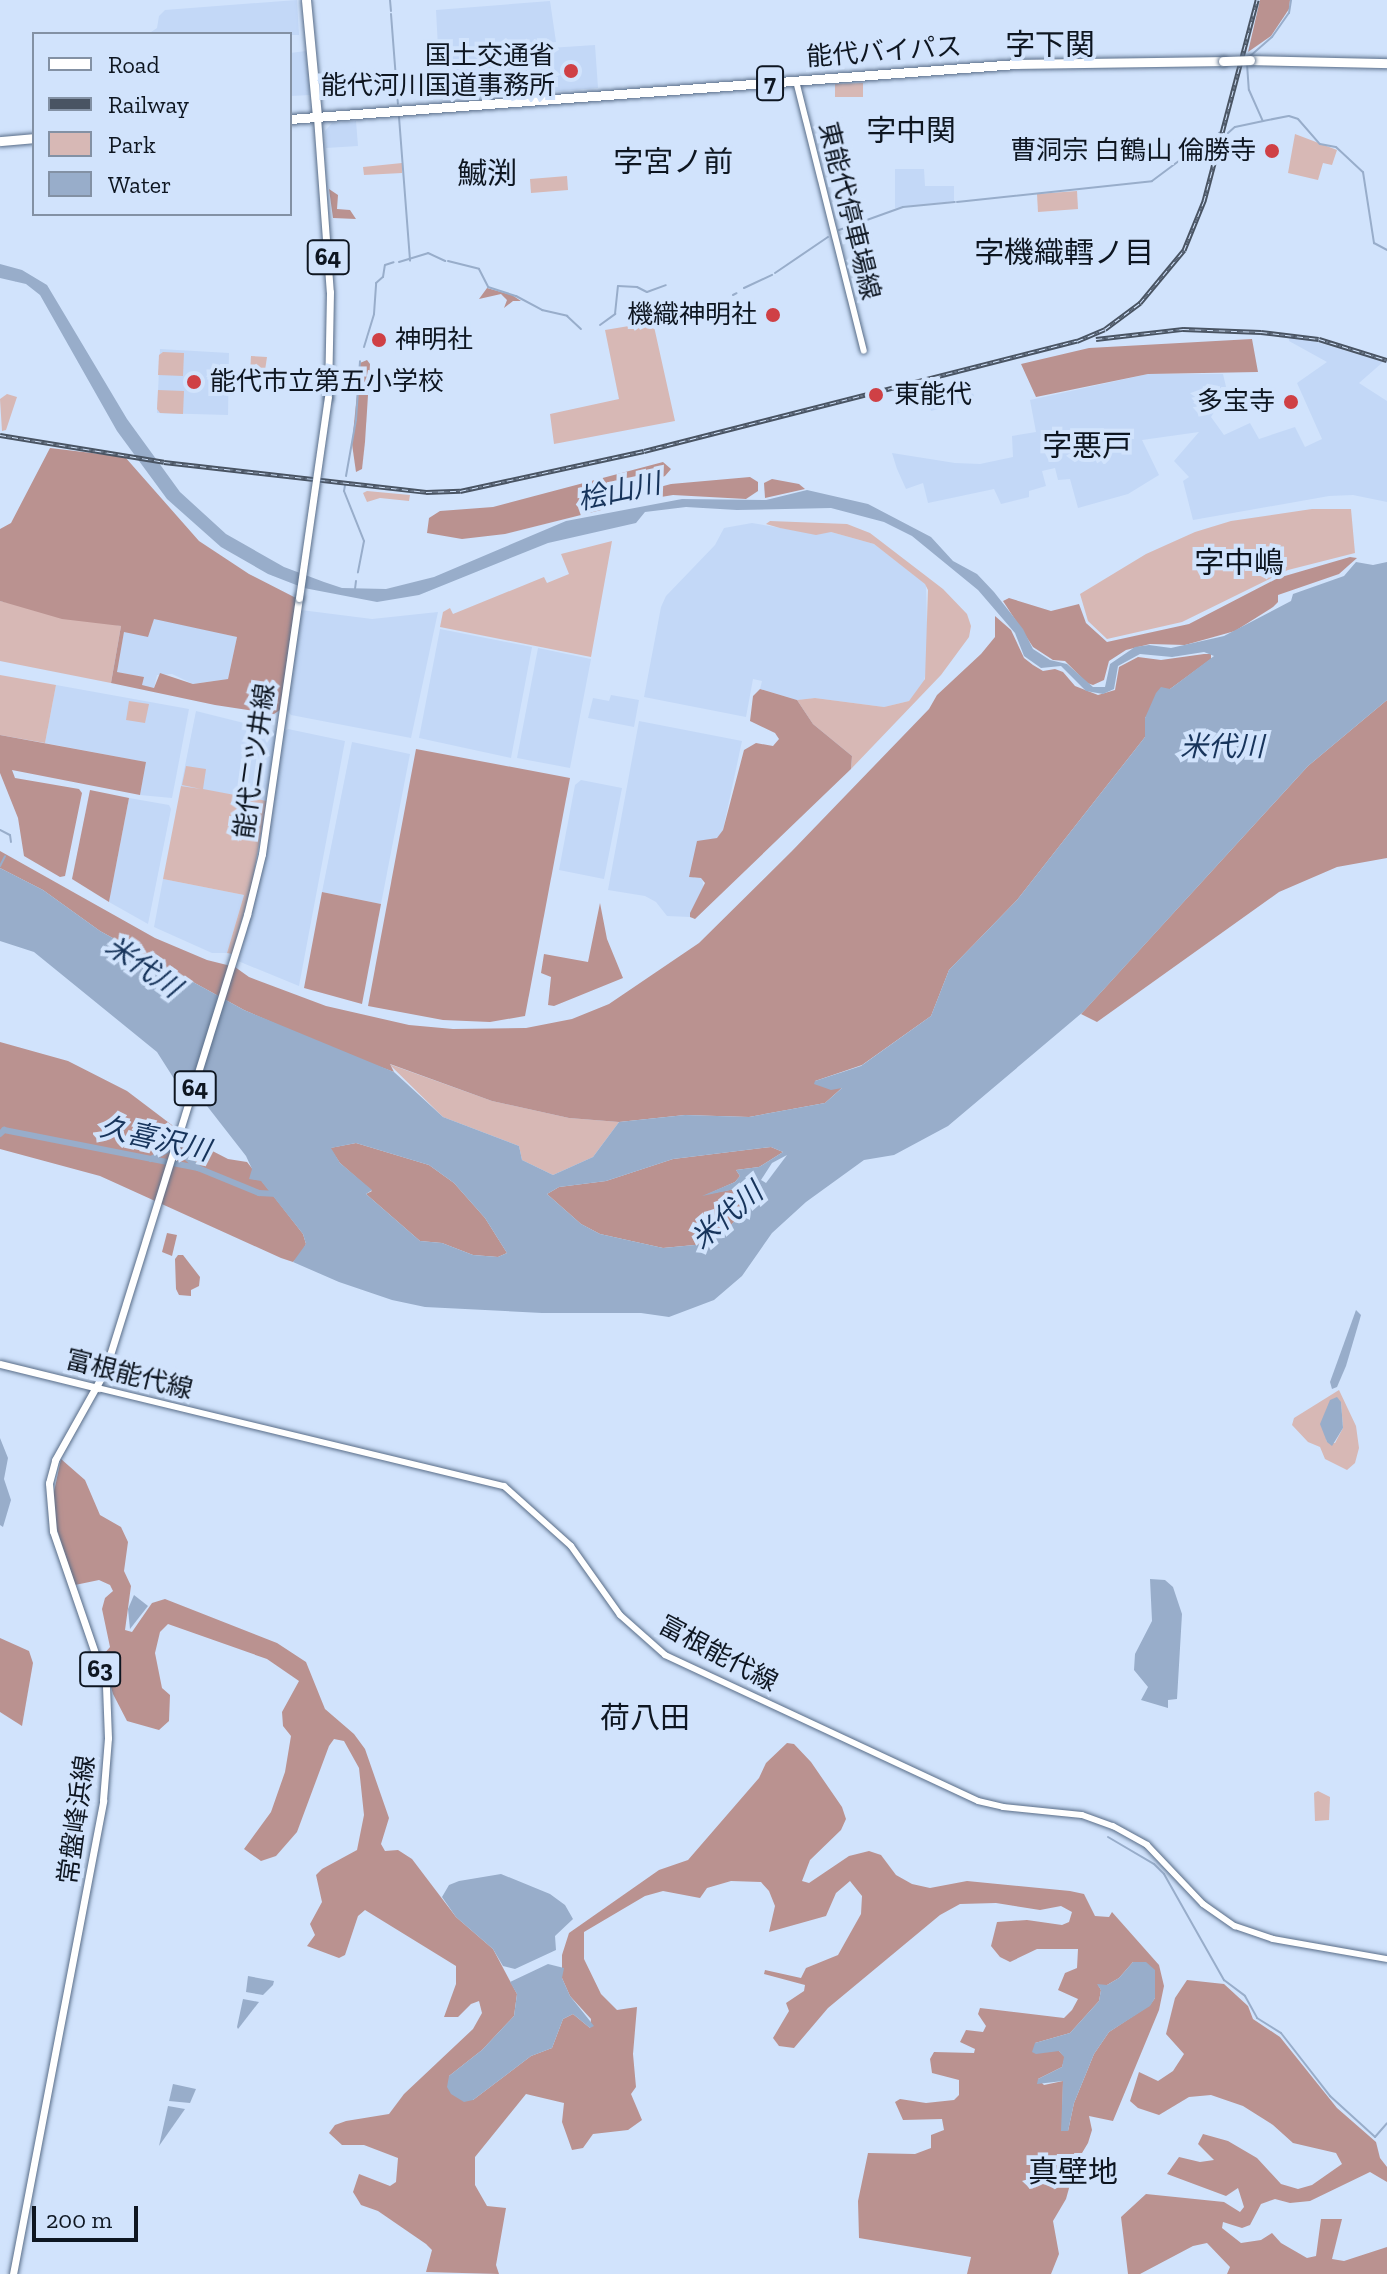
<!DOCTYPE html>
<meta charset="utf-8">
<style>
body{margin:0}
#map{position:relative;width:1387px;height:2274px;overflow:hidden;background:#d1e3fc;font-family:"Zilla Slab","Noto Sans JP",serif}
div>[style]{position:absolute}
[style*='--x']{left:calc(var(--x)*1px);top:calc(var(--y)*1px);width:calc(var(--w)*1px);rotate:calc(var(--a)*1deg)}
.built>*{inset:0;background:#c3d8f7}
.green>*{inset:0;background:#d7b8b5}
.forest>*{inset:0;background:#ba9290}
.water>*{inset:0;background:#98adca}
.stream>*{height:2px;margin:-1px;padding:0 1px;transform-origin:1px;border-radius:1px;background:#98adca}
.river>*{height:6px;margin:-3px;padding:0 3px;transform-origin:3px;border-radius:3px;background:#98adca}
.roads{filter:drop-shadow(0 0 2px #596d88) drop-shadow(0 0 2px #596d88)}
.secondary>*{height:6px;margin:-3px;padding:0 3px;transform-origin:3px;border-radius:3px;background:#fff}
.primary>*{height:7px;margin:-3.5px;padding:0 3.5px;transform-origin:3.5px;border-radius:3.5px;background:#fff}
.highway>*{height:9px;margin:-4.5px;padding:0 4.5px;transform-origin:4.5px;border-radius:4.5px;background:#fff}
.rail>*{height:5px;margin-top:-2.5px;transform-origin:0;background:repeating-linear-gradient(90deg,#d1e3fc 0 6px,#495463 0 12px);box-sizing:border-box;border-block:2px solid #495463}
.bridges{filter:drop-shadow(0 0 2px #596d88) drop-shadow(0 0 2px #596d88)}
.primary-bridge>*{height:7px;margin:-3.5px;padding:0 3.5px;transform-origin:3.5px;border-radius:3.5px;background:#fff}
.highway-bridge>*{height:9px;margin:-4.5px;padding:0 4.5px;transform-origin:4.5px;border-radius:4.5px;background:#fff}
.dots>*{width:22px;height:22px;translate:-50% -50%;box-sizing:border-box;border:4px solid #d1e3fc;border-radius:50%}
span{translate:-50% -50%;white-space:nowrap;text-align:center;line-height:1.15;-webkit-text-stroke:8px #d1e3fc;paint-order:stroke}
.shield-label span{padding:2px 6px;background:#d1e3fc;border:2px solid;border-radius:6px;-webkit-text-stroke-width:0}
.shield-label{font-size:24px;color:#0e1621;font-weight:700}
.street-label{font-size:26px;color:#0e1621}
.poi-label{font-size:26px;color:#0e1621}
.right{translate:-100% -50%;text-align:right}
.left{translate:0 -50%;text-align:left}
.water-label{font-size:28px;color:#17345b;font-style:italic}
.quarter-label{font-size:30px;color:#0e1621}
.legend{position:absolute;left:32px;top:32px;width:260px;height:184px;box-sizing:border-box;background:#d1e3fc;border:2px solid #8391a4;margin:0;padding:10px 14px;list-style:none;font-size:24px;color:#0e1621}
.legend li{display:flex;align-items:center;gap:16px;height:40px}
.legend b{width:40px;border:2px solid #8391a4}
.scale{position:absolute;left:32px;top:2206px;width:106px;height:36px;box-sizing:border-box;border:4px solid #0e1621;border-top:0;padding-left:10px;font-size:24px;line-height:28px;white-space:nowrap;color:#0e1621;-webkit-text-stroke:6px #d1e3fc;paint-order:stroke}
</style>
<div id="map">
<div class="built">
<i style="clip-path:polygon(297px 0,299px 35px,148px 34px,157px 28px,159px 16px,165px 10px)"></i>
<i style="clip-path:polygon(550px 1px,556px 42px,515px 47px,519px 95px,480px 98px,479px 83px,440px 85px,436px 10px)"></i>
<i style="clip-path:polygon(595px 45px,598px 88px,523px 94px,519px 50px)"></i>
<i style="clip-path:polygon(306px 51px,310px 95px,290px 96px,290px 53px)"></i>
<i style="clip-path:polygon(356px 121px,358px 146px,326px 148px,325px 131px,332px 123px)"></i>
<i style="clip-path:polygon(895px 169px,924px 169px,925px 186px,954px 186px,954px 201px,895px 208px)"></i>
<i style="clip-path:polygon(1290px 334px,1383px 362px,1359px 383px,1387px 401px,1387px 502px,1353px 495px,1329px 496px,1193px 520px,1183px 481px,1189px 477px,1174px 461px,1199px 432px,1142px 440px,1159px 475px,1128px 494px,1078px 508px,1070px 479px,1058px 480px,1055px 468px,1042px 471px,1046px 486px,1029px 491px,1029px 497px,1001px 504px,994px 489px,928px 503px,923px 483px,906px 489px,897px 469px,892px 453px,955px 463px,980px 464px,1013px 457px,1012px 436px,1036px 432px,1030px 400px,1148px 374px,1223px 374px,1227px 391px,1211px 417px,1224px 435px,1250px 423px,1259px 439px,1295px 427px,1305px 447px,1322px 439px,1297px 383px,1327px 362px,1289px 341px)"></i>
<i style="clip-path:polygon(160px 349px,229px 353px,228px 415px,157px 413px)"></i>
<i style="clip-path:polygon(973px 393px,975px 399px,931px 411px,929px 404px)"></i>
<i style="clip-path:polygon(752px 523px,804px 532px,831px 532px,874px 544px,926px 584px,928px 663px,923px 685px,909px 701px,884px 707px,815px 698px,797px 700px,760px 689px,762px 681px,753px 679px,746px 717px,644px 697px,661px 607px,666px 596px,715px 545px,724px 528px)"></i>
<i style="clip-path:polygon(301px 610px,372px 619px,438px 612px,411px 738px,291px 715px,287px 710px)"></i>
<i style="clip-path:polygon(154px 618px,237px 637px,228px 679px,193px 684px,172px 674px,157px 675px,154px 688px,141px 686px,143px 677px,116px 672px,124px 632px)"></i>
<i style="clip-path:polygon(440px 629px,532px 647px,511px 758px,419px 738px)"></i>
<i style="clip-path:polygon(538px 648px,591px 659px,570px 768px,517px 758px)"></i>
<i style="clip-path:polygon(56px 685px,189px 709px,172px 798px,140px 795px,145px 762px,45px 743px)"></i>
<i style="clip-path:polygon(611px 695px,639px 700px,634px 727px,588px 718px,593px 698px,609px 701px)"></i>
<i style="clip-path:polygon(196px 711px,276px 731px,267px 801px,181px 786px)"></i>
<i style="clip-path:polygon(639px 721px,742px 741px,723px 830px,718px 838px,708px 840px,694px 878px,702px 878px,704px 889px,690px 917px,667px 916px,656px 902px,645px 896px,608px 890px)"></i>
<i style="clip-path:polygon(288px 729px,345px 741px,299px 986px,238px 961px,265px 857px,283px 732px)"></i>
<i style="clip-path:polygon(352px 742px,410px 754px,381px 904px,322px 892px)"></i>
<i style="clip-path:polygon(581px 780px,622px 788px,604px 879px,559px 870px,575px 785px)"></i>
<i style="clip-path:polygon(129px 798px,169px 805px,171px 809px,148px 924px,109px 902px)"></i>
<i style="clip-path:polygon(163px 879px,244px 895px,227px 953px,212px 953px,154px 927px)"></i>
</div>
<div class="green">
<i style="clip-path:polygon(863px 83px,863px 97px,835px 97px,835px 84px)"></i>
<i style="clip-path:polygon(1295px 134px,1337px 150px,1332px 165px,1323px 163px,1318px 180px,1288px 173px)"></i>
<i style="clip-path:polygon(402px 163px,402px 173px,364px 175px,363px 167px)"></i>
<i style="clip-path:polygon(567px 176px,568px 190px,531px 193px,530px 179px)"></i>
<i style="clip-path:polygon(1077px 191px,1078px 209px,1038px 212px,1037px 194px)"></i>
<i style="clip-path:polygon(653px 322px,675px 421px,554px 444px,550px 414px,619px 399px,605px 330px)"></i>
<i style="clip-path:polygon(163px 352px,184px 353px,183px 376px,158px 375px,159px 355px)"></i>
<i style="clip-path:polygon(251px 356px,267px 357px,264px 377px,250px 374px)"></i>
<i style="clip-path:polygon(158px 390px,184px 391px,183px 414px,160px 413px,157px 409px)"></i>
<i style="clip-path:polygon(7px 394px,17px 397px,6px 430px,2px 431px,0 399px)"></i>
<i style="clip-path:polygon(367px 491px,410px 495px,409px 501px,380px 498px,367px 502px,363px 493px)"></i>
<i style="clip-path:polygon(1312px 509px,1351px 509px,1355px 553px,1288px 570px,1182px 622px,1107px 639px,1088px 621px,1080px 594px,1146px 554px,1195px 532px,1231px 521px)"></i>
<i style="clip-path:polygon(770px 521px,847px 524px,870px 533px,943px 589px,967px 614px,971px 626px,969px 637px,941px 675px,851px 769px,852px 756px,813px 724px,797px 700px,815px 698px,884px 707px,909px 701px,925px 679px,928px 590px,925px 584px,874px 544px,831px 532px,816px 535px,780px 528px,766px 524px)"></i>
<i style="clip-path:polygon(612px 541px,591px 657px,440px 627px,443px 612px,450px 608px,453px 614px,544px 577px,547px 583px,569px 574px,561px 554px)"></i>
<i style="clip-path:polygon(0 601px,121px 626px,111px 683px,0 661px)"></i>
<i style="clip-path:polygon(0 675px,56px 685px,45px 743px,0 735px)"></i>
<i style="clip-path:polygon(129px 701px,149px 704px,145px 723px,126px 720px)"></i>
<i style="clip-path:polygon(186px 766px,206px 769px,203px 789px,267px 801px,251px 888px,232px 954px,227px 953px,244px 895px,163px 879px,181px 786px,201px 789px,182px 785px)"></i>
<i style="clip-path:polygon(389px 1064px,492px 1101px,569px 1118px,619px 1122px,593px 1157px,553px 1175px,522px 1160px,519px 1146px,443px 1117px)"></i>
<i style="clip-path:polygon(evenodd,1339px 1390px,1356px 1426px,1359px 1448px,1355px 1463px,1347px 1470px,1325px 1459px,1320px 1447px,1308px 1442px,1292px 1425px,1294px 1418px,1339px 1390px,1341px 1402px,1343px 1428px,1335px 1443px,1327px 1442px,1325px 1434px,1341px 1402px)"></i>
<i style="clip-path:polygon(1318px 1791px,1330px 1797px,1329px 1820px,1315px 1821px,1314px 1793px)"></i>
</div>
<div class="forest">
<i style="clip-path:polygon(1260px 0,1290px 0,1289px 9px,1271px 36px,1248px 52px)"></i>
<i style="clip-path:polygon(329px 189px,338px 195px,337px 209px,350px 210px,356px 219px,333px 218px)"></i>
<i style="clip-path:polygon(487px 288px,512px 295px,521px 301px,513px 301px,504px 308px,507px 300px,501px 294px,479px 299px)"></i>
<i style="clip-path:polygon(1252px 339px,1258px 372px,1148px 374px,1036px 397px,1021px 364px,1089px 348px)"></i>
<i style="clip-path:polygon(367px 360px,370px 364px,365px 442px,362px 469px,356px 472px,352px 444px,360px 363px)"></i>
<i style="clip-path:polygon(evenodd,50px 448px,125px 457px,199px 541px,249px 574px,296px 598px,280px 710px,274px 714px,215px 705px,111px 683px,121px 626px,62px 619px,0 601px,0 529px,11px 523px,50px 448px,154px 619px,237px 637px,228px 679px,193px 684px,160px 673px,154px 688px,142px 685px,144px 677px,117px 672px,124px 632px,148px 637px,154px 619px)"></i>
<i style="clip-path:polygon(663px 462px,671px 469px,665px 476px,634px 489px,609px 508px,505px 534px,462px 539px,427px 533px,429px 518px,440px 511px,493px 507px)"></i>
<i style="clip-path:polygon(750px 477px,758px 482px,758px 491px,746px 499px,673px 495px,655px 498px,650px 495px,656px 488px,671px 484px)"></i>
<i style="clip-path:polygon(772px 479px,799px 484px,805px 489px,765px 498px,764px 483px)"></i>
<i style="clip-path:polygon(1350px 557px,1357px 558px,1339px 574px,1278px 595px,1278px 602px,1273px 607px,1235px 631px,1185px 645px,1150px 644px,1126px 650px,1109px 661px,1104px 680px,1093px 685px,1087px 683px,1065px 661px,1053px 660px,1033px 647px,1003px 601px,1009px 598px,1051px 611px,1079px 604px,1086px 623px,1107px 642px,1189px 624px,1278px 578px)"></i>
<i style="clip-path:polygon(995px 616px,1011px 630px,1024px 658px,1033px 665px,1043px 671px,1055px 669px,1063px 672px,1075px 686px,1098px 695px,1115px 690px,1119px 667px,1138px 657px,1161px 660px,1204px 654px,1211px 654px,1211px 659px,1170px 689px,1145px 718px,1145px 737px,1017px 900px,949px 970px,931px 1016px,862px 1065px,815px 1081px,844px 1086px,825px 1103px,749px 1117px,685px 1115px,619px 1122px,569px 1118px,492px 1101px,390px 1064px,394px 1072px,340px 1052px,244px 1010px,100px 931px,43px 890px,0 868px,0 851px,155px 938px,207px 960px,235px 967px,249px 977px,326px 1006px,409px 1025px,453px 1029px,526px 1028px,572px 1019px,609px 1004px,699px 943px,792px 851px,929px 709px,937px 695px,981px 654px,995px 637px)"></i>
<i style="clip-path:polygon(760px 689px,797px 700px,813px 724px,852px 756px,851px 769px,695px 919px,690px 917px,690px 913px,705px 883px,701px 878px,689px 877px,697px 841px,717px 838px,723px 830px,744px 750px,756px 743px,773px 746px,779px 739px,775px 733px,750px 721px,753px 696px)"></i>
<i style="clip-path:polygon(1387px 700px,1387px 858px,1337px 867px,1279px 892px,1097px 1022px,1081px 1014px,1308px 766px)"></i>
<i style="clip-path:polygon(0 735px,146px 762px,140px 795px,12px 770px,15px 778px,79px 789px,82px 793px,65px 876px,60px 877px,24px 856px,18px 818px,0 773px)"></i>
<i style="clip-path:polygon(416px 749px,570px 778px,525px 1016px,490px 1022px,443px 1020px,368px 1006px)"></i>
<i style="clip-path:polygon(90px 790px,129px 798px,109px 902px,72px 879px)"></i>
<i style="clip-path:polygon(322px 892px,381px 904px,362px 1004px,304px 988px)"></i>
<i style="clip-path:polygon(600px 903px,607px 939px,623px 978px,554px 1006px,548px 1005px,551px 977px,541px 973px,544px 954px,588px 962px)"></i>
<i style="clip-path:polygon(0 1042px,68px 1061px,127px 1091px,193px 1141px,228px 1159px,247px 1162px,303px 1234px,306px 1244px,301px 1254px,293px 1262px,281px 1258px,100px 1176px,0 1149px)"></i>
<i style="clip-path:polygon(356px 1143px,429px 1165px,454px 1183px,485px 1218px,507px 1253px,498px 1257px,473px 1255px,442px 1243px,420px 1241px,366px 1194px,372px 1191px,340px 1163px,330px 1148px)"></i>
<i style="clip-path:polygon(771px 1147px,783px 1152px,759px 1167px,736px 1170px,740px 1176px,735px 1182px,708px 1194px,745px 1187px,750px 1206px,726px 1230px,705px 1244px,663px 1248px,600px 1234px,581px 1224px,547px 1194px,559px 1187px,606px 1181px,673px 1159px)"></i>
<i style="clip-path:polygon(167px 1233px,177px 1235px,172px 1256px,162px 1252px)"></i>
<i style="clip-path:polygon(178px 1255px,183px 1255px,200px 1277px,199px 1286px,191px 1290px,191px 1296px,179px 1295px,176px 1289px,175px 1259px)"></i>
<i style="clip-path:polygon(evenodd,61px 1459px,85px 1480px,100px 1515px,121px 1527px,128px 1542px,124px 1571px,131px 1586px,125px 1630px,132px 1632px,152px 1603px,165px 1599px,277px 1643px,306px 1662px,325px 1709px,354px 1734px,365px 1749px,389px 1818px,381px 1844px,385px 1851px,398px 1850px,412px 1859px,456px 1917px,493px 1949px,517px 1994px,514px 2016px,482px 2050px,449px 2076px,473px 2100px,531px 2056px,552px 2048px,563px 2019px,573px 2014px,590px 2028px,591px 2019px,570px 1996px,562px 1978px,562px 1955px,569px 1933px,659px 1870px,688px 1860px,759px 1778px,766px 1763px,787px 1743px,794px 1744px,811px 1762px,842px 1807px,846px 1819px,841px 1830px,810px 1860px,802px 1881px,809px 1883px,849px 1856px,869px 1851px,881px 1855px,896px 1875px,912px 1884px,930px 1888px,967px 1881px,1070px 1891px,1084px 1894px,1095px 1916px,1109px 1917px,1112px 1912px,1159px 1965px,1164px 1986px,1159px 2010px,1113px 2121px,1089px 2116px,1092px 2130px,1088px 2143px,1076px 2163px,1066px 2199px,1053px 2221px,1059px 2254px,1051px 2274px,967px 2274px,971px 2257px,859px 2238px,858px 2201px,868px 2153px,915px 2154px,931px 2148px,931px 2135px,944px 2130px,942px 2119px,903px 2120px,895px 2102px,900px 2099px,926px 2103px,954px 2100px,959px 2095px,959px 2080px,932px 2073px,930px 2059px,934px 2052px,974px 2053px,975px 2049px,960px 2042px,966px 2030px,983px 2032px,986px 2026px,978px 2014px,980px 2008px,1064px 2018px,1072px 2010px,1078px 1999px,1058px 1990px,1065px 1973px,1077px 1968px,1078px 1949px,1037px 1949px,1010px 1962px,1000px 1957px,991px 1946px,997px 1922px,1027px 1920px,1062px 1925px,1069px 1922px,1072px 1912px,1061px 1906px,1040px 1910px,996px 1903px,960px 1904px,940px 1915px,828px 2008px,794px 2048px,779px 2046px,773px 2038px,789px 2011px,786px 2003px,804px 1991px,805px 1985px,764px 1974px,765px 1970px,801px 1978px,806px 1968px,838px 1955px,861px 1914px,862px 1896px,850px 1881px,836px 1893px,826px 1916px,769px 1932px,775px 1906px,769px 1891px,761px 1882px,731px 1881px,707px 1888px,700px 1898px,663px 1891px,645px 1896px,584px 1932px,584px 1959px,601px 1994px,617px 2010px,637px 2007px,633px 2054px,636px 2087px,631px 2094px,642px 2120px,628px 2130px,593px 2134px,583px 2148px,572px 2150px,562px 2122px,564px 2103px,526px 2094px,475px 2157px,475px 2185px,487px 2206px,506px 2208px,496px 2265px,499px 2274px,426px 2272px,432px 2250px,426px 2244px,378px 2211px,361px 2205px,353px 2192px,359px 2174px,390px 2186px,396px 2182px,398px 2158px,364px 2145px,342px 2145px,329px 2133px,335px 2125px,346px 2121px,389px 2114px,404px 2094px,473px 2029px,482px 2013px,479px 2001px,471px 2004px,458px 2017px,444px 2017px,456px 1984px,456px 1966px,365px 1910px,358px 1916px,345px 1955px,339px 1958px,307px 1946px,315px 1935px,310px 1924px,322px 1902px,316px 1875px,322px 1869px,357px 1850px,364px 1815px,359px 1768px,344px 1741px,334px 1739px,329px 1746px,297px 1832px,276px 1856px,261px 1861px,244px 1849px,271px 1812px,285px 1772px,291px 1736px,283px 1726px,282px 1712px,299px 1681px,267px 1659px,168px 1624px,160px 1632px,155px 1653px,162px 1688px,170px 1695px,169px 1721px,159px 1730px,127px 1721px,113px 1694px,104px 1663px,104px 1654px,110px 1647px,102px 1609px,105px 1598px,113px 1591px,110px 1585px,99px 1580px,75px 1585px,53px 1517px,52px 1501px,61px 1459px,1133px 1962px,1155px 1998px,1150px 2005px,1109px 2032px,1094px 2054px,1074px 2103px,1068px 2131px,1062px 2131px,1063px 2081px,1044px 2085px,1038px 2079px,1062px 2067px,1065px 2057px,1059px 2051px,1035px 2043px,1070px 2033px,1099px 2001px,1101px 1990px,1098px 1985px,1107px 1985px,1119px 1978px,1133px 1962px)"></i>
<i style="clip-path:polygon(0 1638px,29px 1651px,33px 1663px,22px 1726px,0 1712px)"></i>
<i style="clip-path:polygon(1187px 1980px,1224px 1984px,1248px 2006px,1253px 2019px,1280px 2037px,1337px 2108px,1376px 2142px,1380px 2158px,1387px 2167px,1387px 2182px,1370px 2172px,1310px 2201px,1290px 2203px,1275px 2199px,1261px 2204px,1250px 2225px,1242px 2228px,1223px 2222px,1222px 2228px,1241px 2243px,1261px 2240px,1272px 2233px,1281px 2243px,1307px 2258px,1316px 2256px,1321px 2219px,1342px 2219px,1332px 2259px,1344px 2261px,1387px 2247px,1387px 2274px,1227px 2274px,1230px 2267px,1207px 2243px,1193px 2246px,1140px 2274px,1128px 2274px,1121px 2217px,1146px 2194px,1224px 2202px,1240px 2212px,1244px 2207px,1238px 2188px,1226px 2196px,1167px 2174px,1179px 2157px,1200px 2162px,1214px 2160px,1198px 2144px,1203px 2134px,1228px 2141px,1257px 2158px,1281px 2184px,1298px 2189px,1312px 2185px,1342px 2164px,1336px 2153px,1293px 2143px,1273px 2125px,1243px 2106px,1211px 2095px,1189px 2097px,1159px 2115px,1138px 2108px,1130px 2101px,1139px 2072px,1158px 2081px,1173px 2071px,1184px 2054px,1166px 2034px,1175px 1998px)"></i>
</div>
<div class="water">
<i style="clip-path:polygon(evenodd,0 264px,22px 270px,47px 285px,127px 419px,180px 492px,226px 534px,284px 567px,324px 582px,342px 588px,386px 589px,434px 577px,566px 521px,682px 499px,766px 500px,807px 490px,868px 504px,931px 537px,953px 561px,977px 574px,994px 592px,1023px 629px,1033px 649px,1050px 660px,1067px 664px,1093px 687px,1105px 687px,1110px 664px,1135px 647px,1149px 645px,1171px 648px,1224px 636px,1291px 601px,1293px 594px,1344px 576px,1356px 562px,1373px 565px,1387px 562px,1387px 700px,1308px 766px,1083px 1012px,948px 1126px,894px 1155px,864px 1160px,806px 1202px,772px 1233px,742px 1276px,714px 1300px,669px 1317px,641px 1313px,542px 1313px,425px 1307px,392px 1300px,339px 1282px,293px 1262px,306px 1244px,303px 1234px,261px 1181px,249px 1179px,252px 1169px,246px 1156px,193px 1088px,202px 1106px,178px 1085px,157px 1052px,34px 952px,0 941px,0 868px,43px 890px,100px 931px,244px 1010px,394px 1072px,443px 1117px,519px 1146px,522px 1160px,553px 1175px,593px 1157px,619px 1122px,685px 1115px,749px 1117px,825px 1103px,842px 1088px,831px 1090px,814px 1084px,815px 1081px,861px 1066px,931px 1016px,949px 970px,1017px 900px,1145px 737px,1145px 718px,1156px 693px,1161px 687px,1170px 689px,1214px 656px,1204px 652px,1172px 657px,1140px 654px,1118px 666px,1114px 689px,1103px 694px,1086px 691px,1061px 666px,1041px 668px,1024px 656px,1015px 633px,978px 590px,912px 536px,884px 522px,831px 508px,737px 510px,686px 507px,645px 512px,636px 523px,548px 543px,419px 595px,377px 602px,304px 588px,268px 574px,221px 547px,167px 499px,117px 431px,40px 295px,26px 284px,0 278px,0 264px,356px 1143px,429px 1165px,454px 1183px,485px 1218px,507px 1253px,498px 1257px,473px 1255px,442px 1243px,420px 1241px,366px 1194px,372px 1190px,340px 1163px,331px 1148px,356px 1143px,0 264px,771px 1147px,783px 1152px,759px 1167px,736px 1170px,740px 1176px,735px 1182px,702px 1196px,745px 1187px,750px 1205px,726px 1230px,705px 1244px,663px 1248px,600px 1234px,581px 1224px,547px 1194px,559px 1187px,606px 1181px,673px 1159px,771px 1147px,0 264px,787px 1155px,766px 1183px,761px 1180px,772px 1163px,787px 1155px)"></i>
<i style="clip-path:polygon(1356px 1310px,1361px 1315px,1359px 1322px,1346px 1366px,1337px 1387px,1332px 1389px,1330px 1382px)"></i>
<i style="clip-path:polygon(1337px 1397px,1341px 1402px,1343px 1428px,1332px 1446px,1327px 1442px,1320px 1424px,1330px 1400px)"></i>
<i style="clip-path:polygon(0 1438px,8px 1458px,4px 1479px,11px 1500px,3px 1527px,0 1525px)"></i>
<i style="clip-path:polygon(1150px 1579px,1165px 1580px,1173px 1587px,1182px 1614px,1177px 1699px,1168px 1700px,1168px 1708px,1141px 1700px,1148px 1687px,1134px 1670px,1135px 1654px,1152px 1621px)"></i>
<i style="clip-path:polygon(134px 1595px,148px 1606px,130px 1629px,128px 1609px)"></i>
<i style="clip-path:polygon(501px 1874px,550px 1894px,565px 1905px,573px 1919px,555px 1936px,556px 1950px,515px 1969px,503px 1966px,493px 1949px,456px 1917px,442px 1897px,449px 1885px,459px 1881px)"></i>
<i style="clip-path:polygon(1133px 1962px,1146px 1962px,1155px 1970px,1155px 1998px,1150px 2006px,1109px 2032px,1094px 2054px,1074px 2103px,1068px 2131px,1061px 2131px,1063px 2081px,1037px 2084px,1038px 2079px,1062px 2067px,1064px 2057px,1059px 2051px,1036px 2054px,1032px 2052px,1035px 2043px,1070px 2033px,1099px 2001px,1101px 1990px,1097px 1984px,1107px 1985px,1119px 1978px)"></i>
<i style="clip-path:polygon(548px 1964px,564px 1968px,562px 1978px,570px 1996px,594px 2026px,590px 2028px,573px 2014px,563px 2019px,552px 2048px,531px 2056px,473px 2100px,464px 2102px,451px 2094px,447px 2087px,449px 2076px,482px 2050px,514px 2016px,517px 1994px,510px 1982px)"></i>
<i style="clip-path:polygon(248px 1976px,274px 1981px,273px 1985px,263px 1995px,246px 1992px)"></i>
<i style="clip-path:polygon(243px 1999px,259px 2002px,238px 2029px,237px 2027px)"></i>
<i style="clip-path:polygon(173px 2084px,196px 2089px,190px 2103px,169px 2101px)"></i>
<i style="clip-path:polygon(168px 2106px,185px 2109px,159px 2146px)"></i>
</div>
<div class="stream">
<i style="--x:390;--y:0;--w:11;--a:85"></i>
<i style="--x:391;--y:14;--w:90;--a:85.6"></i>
<i style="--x:1249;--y:57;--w:30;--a:-41"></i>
<i style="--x:1272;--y:37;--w:29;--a:-55"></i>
<i style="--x:1289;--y:13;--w:13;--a:-81"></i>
<i style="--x:1247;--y:64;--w:26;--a:86"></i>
<i style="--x:1249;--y:90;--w:34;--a:66"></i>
<i style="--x:1263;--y:121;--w:26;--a:-11"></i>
<i style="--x:1289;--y:116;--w:9;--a:18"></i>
<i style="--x:1298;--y:119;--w:33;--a:49"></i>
<i style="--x:1320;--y:144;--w:16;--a:11"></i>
<i style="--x:1336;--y:147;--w:37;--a:43"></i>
<i style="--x:1363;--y:172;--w:72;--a:81.2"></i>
<i style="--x:1374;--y:243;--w:15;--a:28"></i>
<i style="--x:399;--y:117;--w:144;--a:85.6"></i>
<i style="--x:1219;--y:133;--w:2;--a:-27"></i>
<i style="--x:1228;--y:133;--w:9;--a:-41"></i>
<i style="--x:1235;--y:127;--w:29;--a:-12"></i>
<i style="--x:957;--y:202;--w:196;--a:-6.1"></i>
<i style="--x:1152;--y:181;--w:74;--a:-36.7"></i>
<i style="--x:839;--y:230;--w:68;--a:-19.8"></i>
<i style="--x:903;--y:207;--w:52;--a:-5.5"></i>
<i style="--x:448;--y:261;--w:32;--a:14"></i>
<i style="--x:479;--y:269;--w:20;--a:63"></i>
<i style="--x:488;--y:287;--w:29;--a:18"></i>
<i style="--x:516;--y:296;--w:30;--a:28"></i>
<i style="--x:542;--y:310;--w:26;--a:13"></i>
<i style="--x:567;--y:316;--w:19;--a:43"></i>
<i style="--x:399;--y:262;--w:30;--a:-17"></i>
<i style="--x:428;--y:253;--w:19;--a:25"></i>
<i style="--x:775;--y:273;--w:64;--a:-34.2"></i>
<i style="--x:744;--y:288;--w:31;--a:-25"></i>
<i style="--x:733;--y:295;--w:4;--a:-27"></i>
<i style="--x:600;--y:325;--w:19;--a:-36"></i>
<i style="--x:615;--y:314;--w:28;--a:-84"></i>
<i style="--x:618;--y:286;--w:19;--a:3"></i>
<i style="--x:637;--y:287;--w:11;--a:27"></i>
<i style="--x:647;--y:292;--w:20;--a:-20"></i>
<i style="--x:364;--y:347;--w:34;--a:-73"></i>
<i style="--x:374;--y:314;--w:31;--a:-86"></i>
<i style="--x:376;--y:283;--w:9;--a:-41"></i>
<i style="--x:383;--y:277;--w:12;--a:-81"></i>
<i style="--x:385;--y:265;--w:9;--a:-18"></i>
<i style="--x:346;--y:476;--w:57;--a:-79.9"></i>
<i style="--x:356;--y:420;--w:59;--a:-86.1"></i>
<i style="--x:345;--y:485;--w:6;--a:99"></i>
<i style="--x:344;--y:491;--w:54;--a:68.2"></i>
<i style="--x:364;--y:541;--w:32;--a:101"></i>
<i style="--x:355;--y:589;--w:8;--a:-83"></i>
<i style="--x:0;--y:830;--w:11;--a:27"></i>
<i style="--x:10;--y:835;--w:7;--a:82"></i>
<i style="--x:0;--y:866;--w:11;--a:-63"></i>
<i style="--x:1108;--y:1837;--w:53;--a:30.4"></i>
<i style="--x:1154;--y:1864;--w:14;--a:45"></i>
<i style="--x:1164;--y:1874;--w:122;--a:60.5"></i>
<i style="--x:1224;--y:1980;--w:26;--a:37"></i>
<i style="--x:1245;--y:1996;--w:25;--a:61"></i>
<i style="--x:1257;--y:2018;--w:28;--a:32"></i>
<i style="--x:1281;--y:2033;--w:80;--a:52.1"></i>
<i style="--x:1330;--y:2096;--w:61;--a:42.3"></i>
<i style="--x:1375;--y:2137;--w:18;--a:-49"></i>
</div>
<div class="river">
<i style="--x:0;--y:1134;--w:6;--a:-45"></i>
<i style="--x:4;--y:1130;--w:198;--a:11.1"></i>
<i style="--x:198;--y:1168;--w:66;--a:22.3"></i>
<i style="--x:259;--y:1193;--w:18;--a:3"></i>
<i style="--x:151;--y:1159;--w:21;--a:-29"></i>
<i style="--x:169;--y:1149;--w:14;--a:17"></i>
<i style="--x:182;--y:1153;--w:22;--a:43"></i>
</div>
<div class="roads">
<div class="secondary">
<i style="--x:796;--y:81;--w:278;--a:75.9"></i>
<i style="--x:98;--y:1388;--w:418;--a:13.6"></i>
<i style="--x:504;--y:1486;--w:90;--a:41.8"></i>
<i style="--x:571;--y:1546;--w:85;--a:54.6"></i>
<i style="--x:620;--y:1615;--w:60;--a:41.6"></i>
<i style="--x:665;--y:1655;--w:345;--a:25"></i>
<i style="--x:978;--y:1801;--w:26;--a:13"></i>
<i style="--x:1003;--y:1807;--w:79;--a:5.8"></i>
<i style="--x:1082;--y:1815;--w:33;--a:20"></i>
<i style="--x:1113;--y:1826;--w:39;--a:29"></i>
<i style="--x:1147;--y:1845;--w:81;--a:46.5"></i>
<i style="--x:1203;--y:1904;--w:39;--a:35"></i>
<i style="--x:1235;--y:1926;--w:40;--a:18.9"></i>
<i style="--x:1273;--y:1939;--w:116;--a:10"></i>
</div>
<div class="primary">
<i style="--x:317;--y:117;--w:175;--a:85.8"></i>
<i style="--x:330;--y:292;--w:105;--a:91.1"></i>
<i style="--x:0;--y:1364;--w:101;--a:13.8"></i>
<i style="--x:13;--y:2274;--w:482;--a:-79.2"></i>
<i style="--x:103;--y:1800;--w:62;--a:-85.4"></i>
<i style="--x:108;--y:1738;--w:53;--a:-92.2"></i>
<i style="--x:106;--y:1685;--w:163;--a:-109"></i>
<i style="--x:53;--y:1531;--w:48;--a:-94.8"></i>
<i style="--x:49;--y:1483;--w:24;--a:-75"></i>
<i style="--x:55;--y:1460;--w:102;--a:-60.7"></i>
<i style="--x:105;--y:1371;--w:478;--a:-72.7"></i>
<i style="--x:247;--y:915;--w:63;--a:-76.2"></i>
<i style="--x:262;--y:854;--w:259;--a:-81.8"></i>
</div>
<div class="highway">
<i style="--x:306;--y:0;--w:118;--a:84.6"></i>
<i style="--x:1250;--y:60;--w:137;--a:1.3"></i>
<i style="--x:290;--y:119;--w:729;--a:-4.33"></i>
<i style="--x:1017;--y:64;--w:206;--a:-0.8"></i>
<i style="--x:0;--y:141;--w:34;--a:-5"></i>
</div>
</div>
<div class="rail">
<i style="--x:1096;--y:339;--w:88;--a:-6.6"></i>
<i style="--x:1183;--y:329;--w:78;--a:2.2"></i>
<i style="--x:1261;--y:332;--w:58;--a:6.9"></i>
<i style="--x:1319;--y:339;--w:71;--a:17.2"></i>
<i style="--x:0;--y:435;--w:166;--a:9.3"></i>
<i style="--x:164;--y:462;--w:264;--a:6.5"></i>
<i style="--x:426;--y:492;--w:34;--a:-2"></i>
<i style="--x:460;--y:491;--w:188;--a:-12.3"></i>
<i style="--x:644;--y:451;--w:447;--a:-14.3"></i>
<i style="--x:1077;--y:341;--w:30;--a:-23"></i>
<i style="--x:1105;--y:329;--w:44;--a:-36.6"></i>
<i style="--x:1140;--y:303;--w:69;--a:-50.3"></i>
<i style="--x:1184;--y:250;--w:53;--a:-67.8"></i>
<i style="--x:1204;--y:201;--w:208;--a:-75.2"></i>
</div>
<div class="bridges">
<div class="primary-bridge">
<i style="--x:299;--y:598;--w:203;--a:-81.8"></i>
</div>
<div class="highway-bridge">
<i style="--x:1223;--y:61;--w:27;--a:-2"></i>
</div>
</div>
<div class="dots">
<i style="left:571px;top:71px;background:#cf4045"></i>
<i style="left:1272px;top:151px;background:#cf4045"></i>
<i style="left:773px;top:315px;background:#cf4045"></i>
<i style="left:379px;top:340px;background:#cf4045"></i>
<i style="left:194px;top:382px;background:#cf4045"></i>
<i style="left:876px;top:395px;background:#cf4045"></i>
<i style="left:1291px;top:402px;background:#cf4045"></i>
</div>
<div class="shield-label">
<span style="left:770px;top:83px">7</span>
<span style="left:328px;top:257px">64</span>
<span style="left:195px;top:1088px">64</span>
<span style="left:100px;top:1669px">63</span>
</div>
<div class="street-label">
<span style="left:884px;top:52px;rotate:-4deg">能代バイパス</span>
<span style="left:849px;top:211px;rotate:76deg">東能代停車場線</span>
<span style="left:255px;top:761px;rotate:-82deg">能代二ツ井線</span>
<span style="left:129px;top:1375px;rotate:14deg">富根能代線</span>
<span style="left:718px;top:1654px;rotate:28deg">富根能代線</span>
<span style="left:77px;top:1820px;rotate:-82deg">常盤峰浜線</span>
</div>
<div class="poi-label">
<span class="right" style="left:555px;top:71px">国土交通省<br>能代河川国道事務所</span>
<span class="right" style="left:1256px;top:151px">曹洞宗 白鶴山 倫勝寺</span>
<span class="right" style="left:757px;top:315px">機織神明社</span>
<span class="left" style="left:395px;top:340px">神明社</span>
<span class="left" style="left:210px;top:382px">能代市立第五小学校</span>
<span class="left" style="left:894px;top:395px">東能代</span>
<span class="right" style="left:1275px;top:402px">多宝寺</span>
</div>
<div class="water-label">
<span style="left:619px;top:492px;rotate:-12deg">桧山川</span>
<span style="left:1222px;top:747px">米代川</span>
<span style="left:143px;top:967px;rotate:35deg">米代川</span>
<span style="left:155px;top:1139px;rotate:13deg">久喜沢川</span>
<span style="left:727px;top:1216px;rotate:-41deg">米代川</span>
</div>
<div class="quarter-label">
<span style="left:1050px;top:45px">字下関</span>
<span style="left:911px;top:131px">字中関</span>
<span style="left:673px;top:162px">字宮ノ前</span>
<span style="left:487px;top:174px">鰄渕</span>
<span style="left:1064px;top:253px">字機織轌ノ目</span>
<span style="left:1087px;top:446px">字悪戸</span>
<span style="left:1239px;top:563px">字中嶋</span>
<span style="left:645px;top:1718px">荷八田</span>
<span style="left:1073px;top:2172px">真壁地</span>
</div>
<ul class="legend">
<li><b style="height:10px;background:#fff"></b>Road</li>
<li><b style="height:10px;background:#495463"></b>Railway</li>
<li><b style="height:22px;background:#d7b8b5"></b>Park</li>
<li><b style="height:22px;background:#98adca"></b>Water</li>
</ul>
<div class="scale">200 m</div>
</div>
